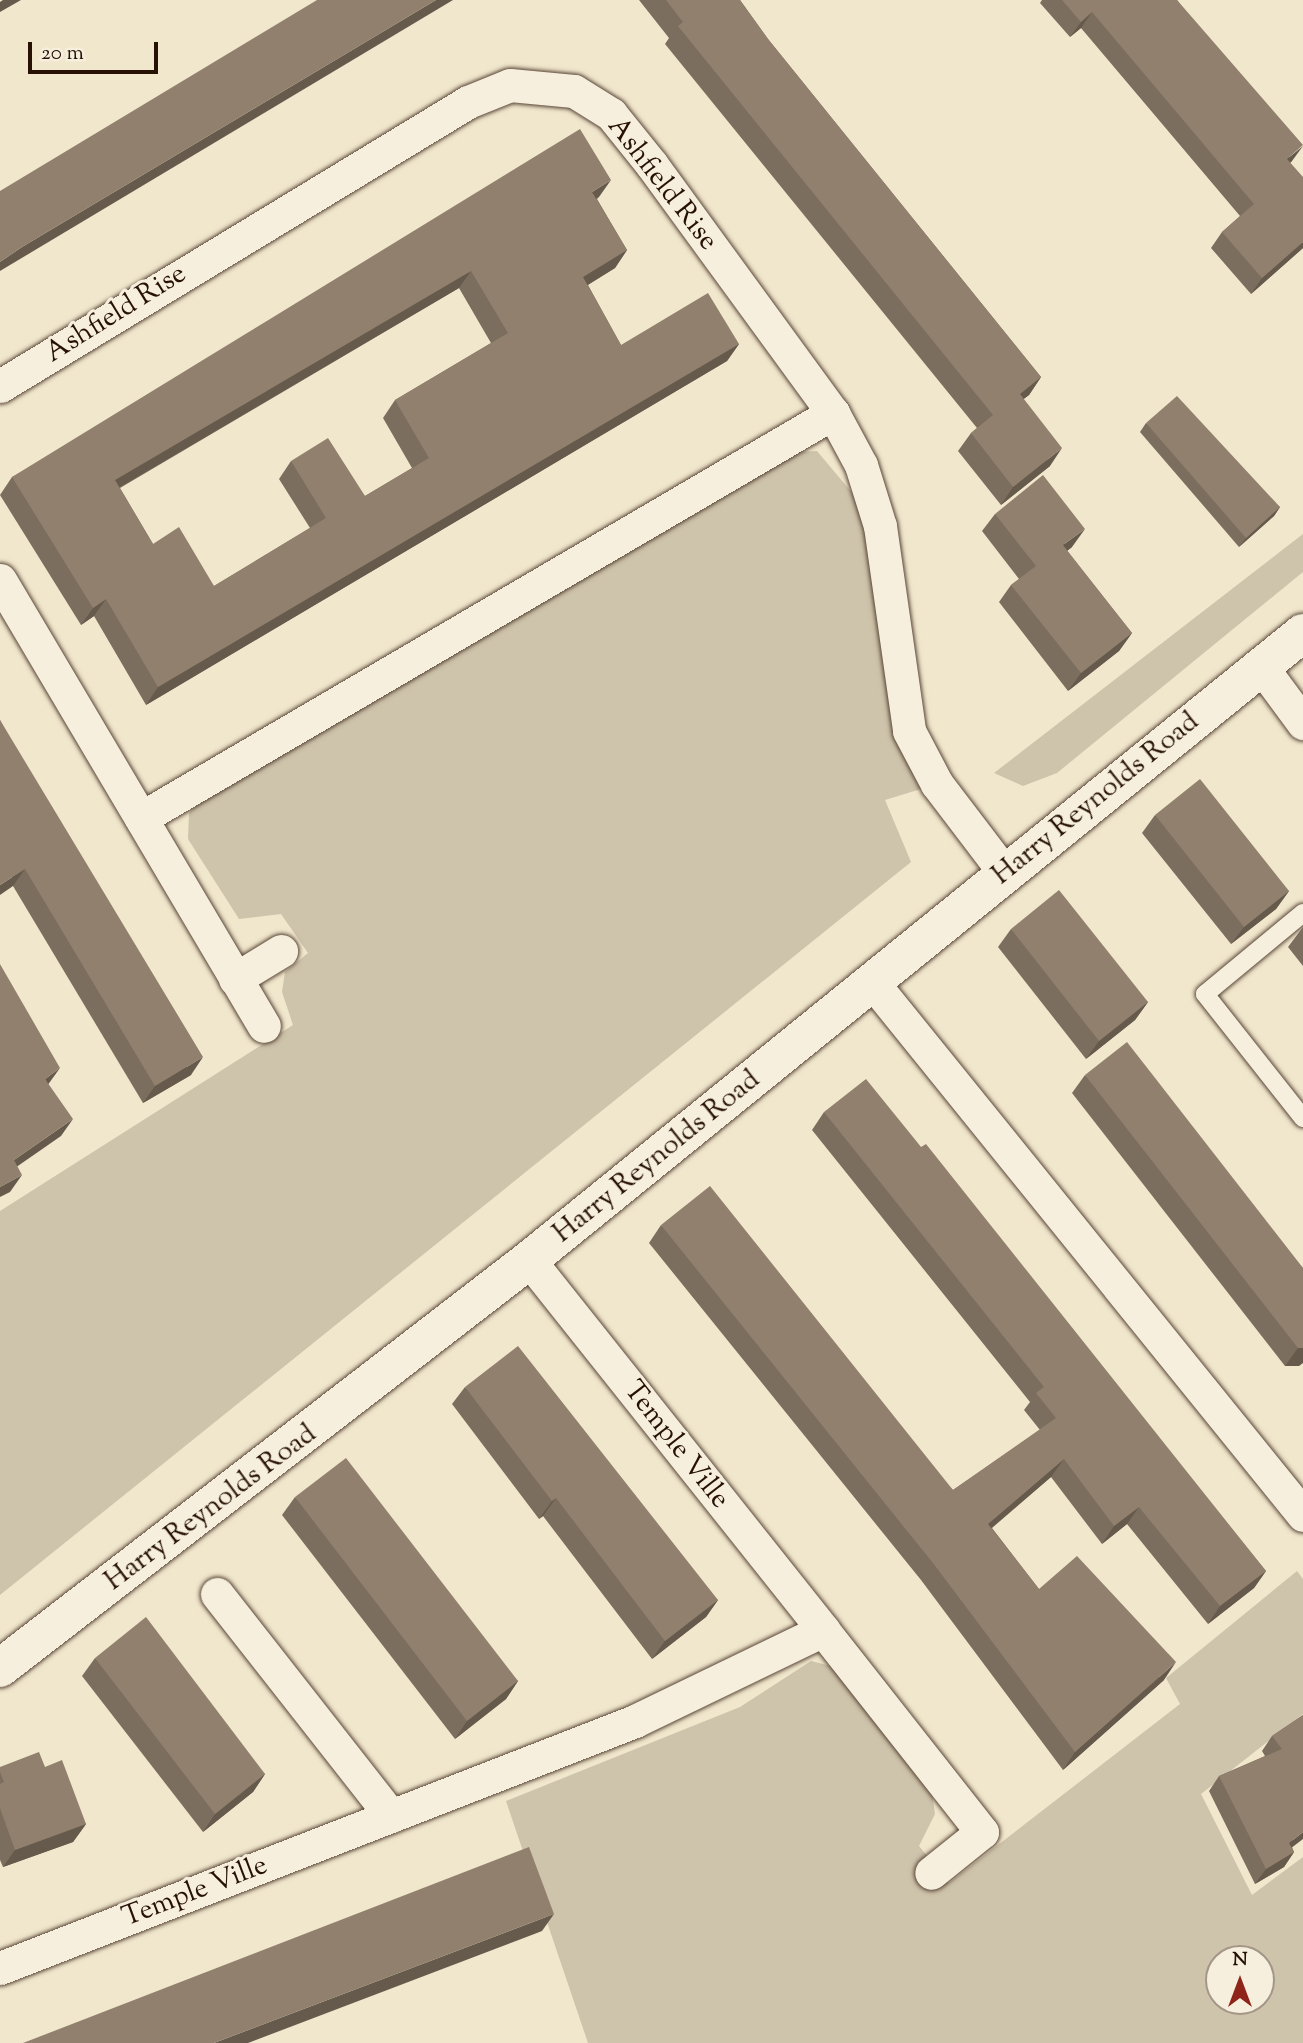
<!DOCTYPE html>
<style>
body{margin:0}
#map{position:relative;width:1303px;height:2043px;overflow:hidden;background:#f1e7cd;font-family:"Sorts Mill Goudy",serif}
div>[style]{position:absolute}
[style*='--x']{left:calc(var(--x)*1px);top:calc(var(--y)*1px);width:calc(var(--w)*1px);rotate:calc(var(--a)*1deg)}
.green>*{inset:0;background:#cec3ab}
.roads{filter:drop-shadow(0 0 2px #594636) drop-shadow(0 0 2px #594636)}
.service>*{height:18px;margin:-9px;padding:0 9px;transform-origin:9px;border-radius:9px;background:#f6efde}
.minor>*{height:33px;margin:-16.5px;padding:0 16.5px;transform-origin:16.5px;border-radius:16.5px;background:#f6efde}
.tertiary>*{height:38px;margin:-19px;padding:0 19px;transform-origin:19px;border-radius:19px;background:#f6efde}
.wall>*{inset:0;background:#7c6e5e}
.shaded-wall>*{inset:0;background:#655a4c}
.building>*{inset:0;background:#90806d}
span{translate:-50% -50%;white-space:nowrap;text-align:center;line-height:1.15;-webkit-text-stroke:6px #f6efde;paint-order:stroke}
.street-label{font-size:28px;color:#261104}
.north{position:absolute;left:1205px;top:1945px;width:70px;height:70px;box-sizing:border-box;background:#f6efde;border:2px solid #a39687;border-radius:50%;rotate:0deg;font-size:19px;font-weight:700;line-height:28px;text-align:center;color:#261104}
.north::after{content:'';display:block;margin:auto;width:24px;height:32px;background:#8f2418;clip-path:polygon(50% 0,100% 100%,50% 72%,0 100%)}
.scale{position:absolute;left:28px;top:42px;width:130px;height:32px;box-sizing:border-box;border:4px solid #261104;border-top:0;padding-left:9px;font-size:21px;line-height:24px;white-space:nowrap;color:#261104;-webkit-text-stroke:5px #f6efde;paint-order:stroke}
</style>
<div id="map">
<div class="green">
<i style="clip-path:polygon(817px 451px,880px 526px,937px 784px,885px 800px,911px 862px,0 1595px,0 1211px,293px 1025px,282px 992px,285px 972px,308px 953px,281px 914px,239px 919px,188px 839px,189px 813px,210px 792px,798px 452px)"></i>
<i style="clip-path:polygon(1303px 534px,1303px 572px,1057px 773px,1023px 786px,994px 773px)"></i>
<i style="clip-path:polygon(evenodd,1297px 1571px,1303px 1579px,1303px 1714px,1201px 1794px,1252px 1895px,1303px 1857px,1303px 2043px,588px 2043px,506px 1801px,740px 1707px,811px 1661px,835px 1667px,932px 1793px,935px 1814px,919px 1846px,949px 1883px,1180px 1704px,1166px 1678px,1297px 1571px,1219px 1959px,1261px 1959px,1261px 2001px,1219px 2001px,1219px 1959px)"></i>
</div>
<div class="roads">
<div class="service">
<i style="--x:1303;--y:913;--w:127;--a:140.4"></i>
<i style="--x:1205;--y:994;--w:158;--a:51.7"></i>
</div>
<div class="minor">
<i style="--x:0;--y:386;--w:547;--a:-31.25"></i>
<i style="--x:468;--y:102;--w:45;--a:-22"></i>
<i style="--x:510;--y:85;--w:64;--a:5.4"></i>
<i style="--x:574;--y:91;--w:44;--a:31.9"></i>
<i style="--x:611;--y:114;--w:65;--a:51.2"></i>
<i style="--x:652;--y:165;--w:307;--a:53.9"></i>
<i style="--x:833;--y:413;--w:59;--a:61.7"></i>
<i style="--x:861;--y:465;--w:64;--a:72.7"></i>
<i style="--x:880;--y:526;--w:207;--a:81.9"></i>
<i style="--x:909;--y:731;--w:60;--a:62.2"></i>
<i style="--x:937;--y:784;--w:111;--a:52.7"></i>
<i style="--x:0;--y:580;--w:518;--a:59.38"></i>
<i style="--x:1261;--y:666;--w:71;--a:53.6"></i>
<i style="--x:141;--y:818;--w:802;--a:-30.34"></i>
<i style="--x:235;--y:979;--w:54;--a:-31.3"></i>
<i style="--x:873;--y:983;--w:684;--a:51.05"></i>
<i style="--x:529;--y:1260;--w:473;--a:51.5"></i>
<i style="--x:217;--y:1594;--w:282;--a:51.9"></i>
<i style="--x:0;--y:1968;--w:681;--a:-21.25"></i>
<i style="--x:635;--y:1721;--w:209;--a:-25.8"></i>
<i style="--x:823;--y:1630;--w:257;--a:51.8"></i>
<i style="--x:982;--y:1832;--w:65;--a:141.2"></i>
</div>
<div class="tertiary">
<i style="--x:0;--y:1668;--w:668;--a:-37.64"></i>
<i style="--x:529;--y:1260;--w:996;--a:-39.01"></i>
</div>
</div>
<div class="wall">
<i style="clip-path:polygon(639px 0,740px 0,768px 39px,1041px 377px,1029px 395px,1023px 399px,1050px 466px,1001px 505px,958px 451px,971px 433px,977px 428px,665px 44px,669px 38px)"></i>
<i style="clip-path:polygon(1042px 0,1177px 0,1292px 161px,1290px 163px,1303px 248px,1251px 294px,1211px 248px,1222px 232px,1240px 216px,1081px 28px,1070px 37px,1040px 3px)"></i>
<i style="clip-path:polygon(evenodd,599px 197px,597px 199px,627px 250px,615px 268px,588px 285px,621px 345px,739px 344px,727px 361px,146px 705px,94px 616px,81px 625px,0 495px,12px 477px,599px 197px,459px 288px,491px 343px,395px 400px,383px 418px,412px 468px,365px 496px,291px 461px,279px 479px,310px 528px,214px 586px,153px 544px,120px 488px,459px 288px)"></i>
<i style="clip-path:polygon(1146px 423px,1280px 507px,1274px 516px,1239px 547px,1140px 432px)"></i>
<i style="clip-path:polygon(995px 514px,1072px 547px,1067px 551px,1132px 633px,1119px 651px,1068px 691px,999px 602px,1011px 585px,1019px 579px,982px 531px)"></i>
<i style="clip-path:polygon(0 720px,191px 1075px,143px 1103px,13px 886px)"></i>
<i style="clip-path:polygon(1155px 815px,1289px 891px,1276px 909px,1231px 944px,1142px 833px)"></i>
<i style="clip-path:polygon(1303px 927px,1303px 966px,1288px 947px)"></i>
<i style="clip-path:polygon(1011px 929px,1148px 1002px,1135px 1020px,1086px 1059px,998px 947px)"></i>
<i style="clip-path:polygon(1085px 1075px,1303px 1268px,1299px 1366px,1285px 1366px,1072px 1093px)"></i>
<i style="clip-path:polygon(824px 1112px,921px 1147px,1266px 1571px,1254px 1588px,1208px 1624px,1127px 1524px,1102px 1544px,1051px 1477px,992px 1528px,1039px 1589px,1164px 1680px,1063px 1770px,921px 1580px,649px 1243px,661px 1225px,953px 1490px,1040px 1430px,1024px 1410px,1030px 1402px,812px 1130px)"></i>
<i style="clip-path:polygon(465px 1387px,718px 1600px,706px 1617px,652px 1659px,543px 1516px,539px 1519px,452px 1404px)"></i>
<i style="clip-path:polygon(295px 1497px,518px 1681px,506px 1699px,455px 1739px,282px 1515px)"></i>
<i style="clip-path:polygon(95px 1658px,265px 1774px,253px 1792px,203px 1832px,82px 1676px)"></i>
<i style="clip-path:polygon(1303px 1715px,1292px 1847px,1294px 1852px,1284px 1867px,1255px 1884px,1209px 1791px,1219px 1776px,1265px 1756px,1262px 1751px,1272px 1736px)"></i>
<i style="clip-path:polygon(0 1767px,45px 1767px,86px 1824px,73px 1842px,3px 1867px,0 1860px)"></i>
</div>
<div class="shaded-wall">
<i style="clip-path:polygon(3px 0,21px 0,0 12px,0 2px)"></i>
<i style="clip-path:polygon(436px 0,453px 0,0 271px,0 262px,22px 247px)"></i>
<i style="clip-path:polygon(1092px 12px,1081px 28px,1070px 37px,1081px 22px)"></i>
<i style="clip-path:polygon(1303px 146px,1292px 161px,1276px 175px,1287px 159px)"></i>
<i style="clip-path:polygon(611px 180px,599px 197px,580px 209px,592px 192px)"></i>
<i style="clip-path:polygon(1303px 242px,1303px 248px,1251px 294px,1262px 278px)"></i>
<i style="clip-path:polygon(627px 250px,615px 268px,571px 295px,583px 277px)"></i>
<i style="clip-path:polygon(471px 271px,459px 288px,103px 497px,115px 480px)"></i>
<i style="clip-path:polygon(739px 344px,727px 361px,146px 705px,158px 687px)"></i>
<i style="clip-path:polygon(1041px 377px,1029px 395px,1007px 412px,1020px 394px)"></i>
<i style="clip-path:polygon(1062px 448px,1050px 466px,1001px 505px,1013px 487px)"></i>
<i style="clip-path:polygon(1280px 507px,1274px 516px,1239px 547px,1246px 538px)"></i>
<i style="clip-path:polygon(1085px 529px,1072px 547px,1051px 563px,1063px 545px)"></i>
<i style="clip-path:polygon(106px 599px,94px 616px,81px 625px,93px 608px)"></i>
<i style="clip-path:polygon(1132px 633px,1119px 651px,1068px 691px,1081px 673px)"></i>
<i style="clip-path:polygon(25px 869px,13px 886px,0 895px,0 885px)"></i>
<i style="clip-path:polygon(1289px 891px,1276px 909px,1231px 944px,1244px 927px)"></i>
<i style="clip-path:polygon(1148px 1002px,1135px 1020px,1086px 1059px,1099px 1041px)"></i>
<i style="clip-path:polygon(203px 1057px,191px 1075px,143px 1103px,155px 1086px)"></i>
<i style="clip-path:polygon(60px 1068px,47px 1086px,45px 1079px)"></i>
<i style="clip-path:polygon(73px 1119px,61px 1136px,2px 1177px,14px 1160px)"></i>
<i style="clip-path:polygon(22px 1175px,10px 1192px,0 1197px,0 1187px)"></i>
<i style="clip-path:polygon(1298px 1348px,1303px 1348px,1303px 1363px,1299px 1366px,1285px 1366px)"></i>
<i style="clip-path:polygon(1064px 1459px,1051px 1477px,976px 1541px,988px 1524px)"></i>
<i style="clip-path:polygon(556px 1498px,543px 1516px,539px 1519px,552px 1501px)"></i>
<i style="clip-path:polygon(1139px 1507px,1127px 1524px,1102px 1544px,1114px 1526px)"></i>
<i style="clip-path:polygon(1266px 1571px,1254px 1588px,1208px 1624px,1220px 1606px)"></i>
<i style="clip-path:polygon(718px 1600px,706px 1617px,652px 1659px,665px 1641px)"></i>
<i style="clip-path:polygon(1176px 1662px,1164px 1680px,1063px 1770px,1075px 1752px)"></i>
<i style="clip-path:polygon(518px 1681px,506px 1699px,455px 1739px,467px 1721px)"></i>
<i style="clip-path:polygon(265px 1774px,253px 1792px,203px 1832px,215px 1814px)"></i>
<i style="clip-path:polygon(86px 1824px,73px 1842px,3px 1867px,15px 1850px)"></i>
<i style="clip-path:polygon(1303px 1832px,1303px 1839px,1278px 1858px,1289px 1843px)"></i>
<i style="clip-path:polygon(1294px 1852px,1284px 1867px,1255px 1884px,1266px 1869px)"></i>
<i style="clip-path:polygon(554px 1914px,542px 1931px,248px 2043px,214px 2043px)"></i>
</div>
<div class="building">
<i style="clip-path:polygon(317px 0,436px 0,22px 247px,0 262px,0 191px)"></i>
<i style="clip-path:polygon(666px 0,740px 0,768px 39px,1041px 377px,1020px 394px,1062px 448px,1013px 487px,971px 433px,993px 415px,678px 26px,683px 22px)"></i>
<i style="clip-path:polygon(1062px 0,1177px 0,1303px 145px,1287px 159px,1303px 177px,1303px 242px,1262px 278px,1222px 232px,1254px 204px,1092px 12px,1081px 22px)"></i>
<i style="clip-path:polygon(evenodd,580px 129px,611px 180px,592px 192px,627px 250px,583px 277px,621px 345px,708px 293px,739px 344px,158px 687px,106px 599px,93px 608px,12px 477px,580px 129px,471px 271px,508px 333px,395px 400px,429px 458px,365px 496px,328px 438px,291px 461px,326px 518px,214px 586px,179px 527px,153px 544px,115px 480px,471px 271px)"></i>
<i style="clip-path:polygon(1177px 396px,1280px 507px,1246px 538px,1146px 423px)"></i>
<i style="clip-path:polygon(1043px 475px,1085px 529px,1063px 545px,1132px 633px,1081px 673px,1011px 585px,1036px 566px,995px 514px)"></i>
<i style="clip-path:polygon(0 720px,203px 1057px,155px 1086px,25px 869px,0 885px)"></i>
<i style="clip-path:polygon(1200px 779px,1289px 891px,1244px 927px,1155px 815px)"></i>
<i style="clip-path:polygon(1059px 890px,1148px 1002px,1099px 1041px,1011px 929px)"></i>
<i style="clip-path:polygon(0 964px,60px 1068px,45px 1079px,73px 1119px,14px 1160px,22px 1175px,0 1187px)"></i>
<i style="clip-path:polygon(1127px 1042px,1303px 1268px,1303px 1348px,1298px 1348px,1085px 1075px)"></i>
<i style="clip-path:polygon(866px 1079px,921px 1147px,926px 1144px,1266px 1571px,1220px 1606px,1139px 1507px,1114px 1526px,1064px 1459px,988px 1524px,1039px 1589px,1077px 1556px,1176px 1662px,1075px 1752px,933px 1563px,661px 1225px,710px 1186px,953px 1490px,1056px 1418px,1036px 1393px,1044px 1387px,824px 1112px)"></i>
<i style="clip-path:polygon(518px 1346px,718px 1600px,665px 1641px,556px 1498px,552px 1501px,465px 1387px)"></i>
<i style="clip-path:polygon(346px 1458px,518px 1681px,467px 1721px,295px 1497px)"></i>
<i style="clip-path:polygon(146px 1617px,265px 1774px,215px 1814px,95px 1658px)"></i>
<i style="clip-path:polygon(1303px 1715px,1303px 1832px,1289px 1843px,1294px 1852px,1266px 1869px,1219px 1776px,1282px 1749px,1272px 1736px)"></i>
<i style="clip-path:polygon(39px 1752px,45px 1767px,62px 1760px,86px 1824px,15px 1850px,0 1808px,0 1784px,4px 1782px,0 1772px,0 1767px)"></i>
<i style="clip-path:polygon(529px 1847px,554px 1914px,214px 2043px,23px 2043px)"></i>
</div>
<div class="street-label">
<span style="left:662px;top:184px;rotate:52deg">Ashfield Rise</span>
<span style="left:116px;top:314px;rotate:-32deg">Ashfield Rise</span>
<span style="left:1096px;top:799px;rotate:-39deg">Harry Reynolds Road</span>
<span style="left:657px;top:1157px;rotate:-39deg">Harry Reynolds Road</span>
<span style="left:676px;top:1445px;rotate:52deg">Temple Ville</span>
<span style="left:211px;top:1508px;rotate:-37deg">Harry Reynolds Road</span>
<span style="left:195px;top:1892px;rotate:-21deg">Temple Ville</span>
</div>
<div class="north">N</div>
<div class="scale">20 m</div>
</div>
